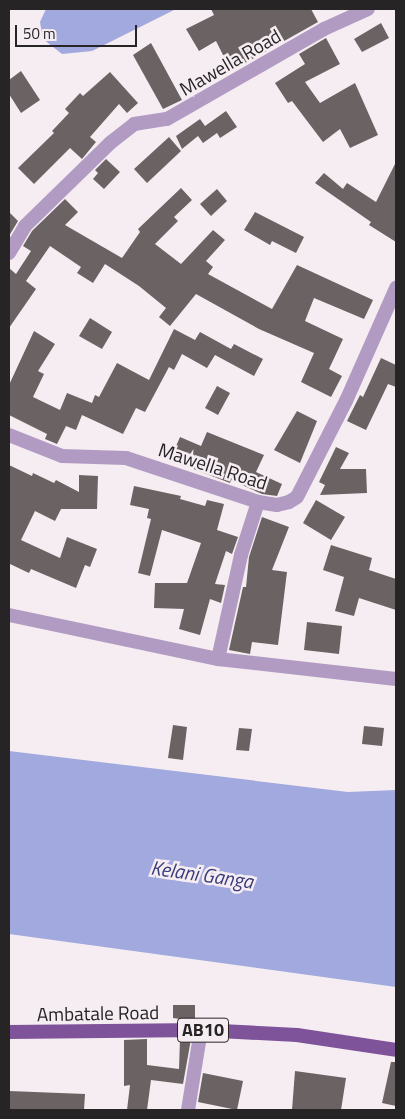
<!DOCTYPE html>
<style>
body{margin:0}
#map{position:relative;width:405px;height:1119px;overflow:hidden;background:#f5edf1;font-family:"Titillium Web",sans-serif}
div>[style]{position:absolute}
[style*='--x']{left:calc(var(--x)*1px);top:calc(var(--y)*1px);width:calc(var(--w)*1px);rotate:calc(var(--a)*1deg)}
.water>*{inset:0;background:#a1a9de}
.building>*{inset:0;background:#6b6363}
.minor>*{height:14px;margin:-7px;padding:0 7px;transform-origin:7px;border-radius:7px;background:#b29bc3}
.primary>*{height:14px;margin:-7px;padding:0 7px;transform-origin:7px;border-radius:7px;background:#7e539a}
span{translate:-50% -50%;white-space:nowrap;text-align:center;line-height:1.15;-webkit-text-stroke:5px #f5edf1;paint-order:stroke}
.shield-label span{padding:1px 4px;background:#f5edf1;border:1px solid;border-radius:4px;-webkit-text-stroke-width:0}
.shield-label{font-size:18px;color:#272426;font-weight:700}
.street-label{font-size:19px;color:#272426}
.water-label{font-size:20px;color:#383c7c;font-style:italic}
.frame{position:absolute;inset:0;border:10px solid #272426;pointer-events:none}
.scale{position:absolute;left:15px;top:25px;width:122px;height:22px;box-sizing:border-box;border:2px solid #272426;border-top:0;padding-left:6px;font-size:15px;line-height:18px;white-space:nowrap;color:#272426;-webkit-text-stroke:4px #f5edf1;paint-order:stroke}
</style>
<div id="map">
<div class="water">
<i style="clip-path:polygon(46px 9px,176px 9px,92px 51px,62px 54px,43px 39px,40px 22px)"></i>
<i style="clip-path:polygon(9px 751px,348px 792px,396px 790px,396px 987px,9px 934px)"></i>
</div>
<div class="building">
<i style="clip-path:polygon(211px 9px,311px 9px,318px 22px,231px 71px,216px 41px,199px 51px,186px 29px,214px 15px)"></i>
<i style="clip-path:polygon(381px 23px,389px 38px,362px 52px,354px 39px)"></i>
<i style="clip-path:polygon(326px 38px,340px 64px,305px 82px,320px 103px,355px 83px,378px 135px,350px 148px,340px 129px,323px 142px,292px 101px,288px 103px,275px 83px,305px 64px,299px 54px)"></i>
<i style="clip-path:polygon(151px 43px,182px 100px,163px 109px,133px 55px)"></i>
<i style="clip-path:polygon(21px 71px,40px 100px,21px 113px,9px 94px,9px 80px)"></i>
<i style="clip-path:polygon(110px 72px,138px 103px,127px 113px,119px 104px,90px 137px,96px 142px,82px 159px,70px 148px,34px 184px,18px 168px,54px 133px,52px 131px,69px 113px,65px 109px,80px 93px,83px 96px)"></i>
<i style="clip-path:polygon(226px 111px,237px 127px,220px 138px,217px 133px,203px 143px,198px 136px,182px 149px,176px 136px,200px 119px,205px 126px)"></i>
<i style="clip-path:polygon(169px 137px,181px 151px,147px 183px,134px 169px)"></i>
<i style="clip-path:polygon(106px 159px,120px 172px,104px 189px,93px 179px,98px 173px,95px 170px)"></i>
<i style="clip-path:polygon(396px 162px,396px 242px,369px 225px,371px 222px,315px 183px,324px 173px,343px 189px,347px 183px,376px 202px)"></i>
<i style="clip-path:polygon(181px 188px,192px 200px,174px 217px,178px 221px,155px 244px,181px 264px,213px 230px,225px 240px,206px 261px,213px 267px,208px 274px,272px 309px,297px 265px,373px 300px,364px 319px,314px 298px,305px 321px,343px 339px,329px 369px,342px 376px,331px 397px,301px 382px,314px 353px,259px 329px,196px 294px,170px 326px,159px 317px,166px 308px,139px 286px,105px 264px,93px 283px,77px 273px,81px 267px,50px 246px,26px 281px,36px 289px,9px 328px,9px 268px,16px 274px,31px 251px,23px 246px,32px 231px,65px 199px,78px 212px,65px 225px,122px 258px,140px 232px,138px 229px)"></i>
<i style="clip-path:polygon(217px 189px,227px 201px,211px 216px,200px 204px)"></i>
<i style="clip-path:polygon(9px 212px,18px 221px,9px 236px)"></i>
<i style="clip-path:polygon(255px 212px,304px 237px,296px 253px,272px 241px,270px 245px,244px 230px)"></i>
<i style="clip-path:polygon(90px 318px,112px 332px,102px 349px,79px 336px)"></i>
<i style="clip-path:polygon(174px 329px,195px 340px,200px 332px,231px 349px,234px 344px,263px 359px,254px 376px,215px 355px,207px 368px,182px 354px,174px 370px,169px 367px,145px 412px,136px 408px,123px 434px,82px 415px,76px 430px,66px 426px,57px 444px,45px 439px,47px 434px,9px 415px,9px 385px,34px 331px,55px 344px,38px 371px,44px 374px,33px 397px,60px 410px,67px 393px,92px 403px,95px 395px,99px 397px,117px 363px,149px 380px)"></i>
<i style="clip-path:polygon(381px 358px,396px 365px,396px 387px,388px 384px,366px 430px,347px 421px,360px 395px,363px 397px)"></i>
<i style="clip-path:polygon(217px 386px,230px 393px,218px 415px,205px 408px)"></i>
<i style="clip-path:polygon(297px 411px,317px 421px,300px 463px,274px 450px)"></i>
<i style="clip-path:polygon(207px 432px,264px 455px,256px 472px,282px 484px,277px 496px,262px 494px,231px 480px,230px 483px,170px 460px,180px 437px,201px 446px)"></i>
<i style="clip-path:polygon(336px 447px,349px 453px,340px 469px,366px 469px,367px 493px,320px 495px,325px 485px,319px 482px)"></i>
<i style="clip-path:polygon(9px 465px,32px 476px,33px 473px,54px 483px,56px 480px,79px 492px,79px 475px,98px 476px,97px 509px,61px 509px,55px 521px,35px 511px,21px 540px,60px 558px,67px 537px,97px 549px,90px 567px,85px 565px,76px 588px,31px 569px,29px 573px,10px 564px,9px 567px)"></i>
<i style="clip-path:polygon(134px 486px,181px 496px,180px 499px,205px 506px,207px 500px,224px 504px,217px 530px,238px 537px,232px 554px,226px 551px,215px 584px,225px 585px,221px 603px,210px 599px,200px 635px,179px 629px,184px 609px,154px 608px,155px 583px,187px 583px,201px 543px,162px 530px,150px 576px,138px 573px,151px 519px,147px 518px,149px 509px,130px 505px)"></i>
<i style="clip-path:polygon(316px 500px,345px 517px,331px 540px,303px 523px)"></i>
<i style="clip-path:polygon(262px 517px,289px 527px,272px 570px,287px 572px,278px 645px,252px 642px,250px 654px,229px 650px,243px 587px,246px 587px,249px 557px)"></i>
<i style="clip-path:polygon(331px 545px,372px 558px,369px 570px,396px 579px,396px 610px,359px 598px,354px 616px,335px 611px,344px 577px,323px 570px)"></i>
<i style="clip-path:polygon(307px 622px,342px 626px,339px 654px,304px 650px)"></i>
<i style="clip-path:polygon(173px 725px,187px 727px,183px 760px,168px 758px)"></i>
<i style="clip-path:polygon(364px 726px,384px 728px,382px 746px,362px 744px)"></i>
<i style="clip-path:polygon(239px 728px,252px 729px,249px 751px,236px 750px)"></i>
<i style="clip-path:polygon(173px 1005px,195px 1005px,195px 1021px,173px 1018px)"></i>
<i style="clip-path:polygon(147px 1039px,147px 1065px,179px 1069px,180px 1039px,191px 1039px,183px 1084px,151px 1080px,147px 1110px,127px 1110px,130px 1085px,124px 1086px,124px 1040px)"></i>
<i style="clip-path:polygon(391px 1062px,396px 1062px,396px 1106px,382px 1103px)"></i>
<i style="clip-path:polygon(295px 1071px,346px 1078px,341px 1110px,292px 1110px)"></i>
<i style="clip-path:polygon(203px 1073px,243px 1081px,237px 1110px,198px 1102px)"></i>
<i style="clip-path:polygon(9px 1091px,85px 1094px,84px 1110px,9px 1110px)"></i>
</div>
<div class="minor">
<i style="--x:9;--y:253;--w:31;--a:-59"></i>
<i style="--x:25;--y:226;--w:119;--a:-44.3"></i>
<i style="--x:110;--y:143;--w:31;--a:-38"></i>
<i style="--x:134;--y:124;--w:33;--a:-9"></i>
<i style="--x:167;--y:119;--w:181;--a:-29.8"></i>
<i style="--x:324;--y:29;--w:48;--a:-24.4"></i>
<i style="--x:9;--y:435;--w:57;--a:21.6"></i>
<i style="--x:62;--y:456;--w:64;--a:1.8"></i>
<i style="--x:126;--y:458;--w:139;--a:18.4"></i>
<i style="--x:258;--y:502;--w:19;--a:9"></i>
<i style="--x:277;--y:505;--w:12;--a:-14"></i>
<i style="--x:289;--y:502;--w:9;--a:-32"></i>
<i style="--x:297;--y:497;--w:108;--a:-63"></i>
<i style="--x:346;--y:401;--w:124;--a:-66.1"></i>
<i style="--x:9;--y:615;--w:214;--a:11.9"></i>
<i style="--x:218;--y:659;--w:179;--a:6.4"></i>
<i style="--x:218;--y:659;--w:107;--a:-77.5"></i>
<i style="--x:241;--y:555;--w:56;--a:-72.2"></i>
<i style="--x:188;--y:1110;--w:81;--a:-80.8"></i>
</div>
<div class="primary">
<i style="--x:9;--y:1032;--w:192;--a:-0.6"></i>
<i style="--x:201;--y:1030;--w:96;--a:3"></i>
<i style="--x:297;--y:1035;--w:100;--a:8.6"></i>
</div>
<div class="shield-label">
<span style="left:203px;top:1030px">AB10</span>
</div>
<div class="street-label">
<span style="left:230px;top:62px;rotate:-30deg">Mawella Road</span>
<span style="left:213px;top:466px;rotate:18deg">Mawella Road</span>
<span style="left:98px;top:1013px;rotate:-1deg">Ambatale Road</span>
</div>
<div class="water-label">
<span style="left:202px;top:874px;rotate:8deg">Kelani Ganga</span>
</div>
<div class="frame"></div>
<div class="scale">50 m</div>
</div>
